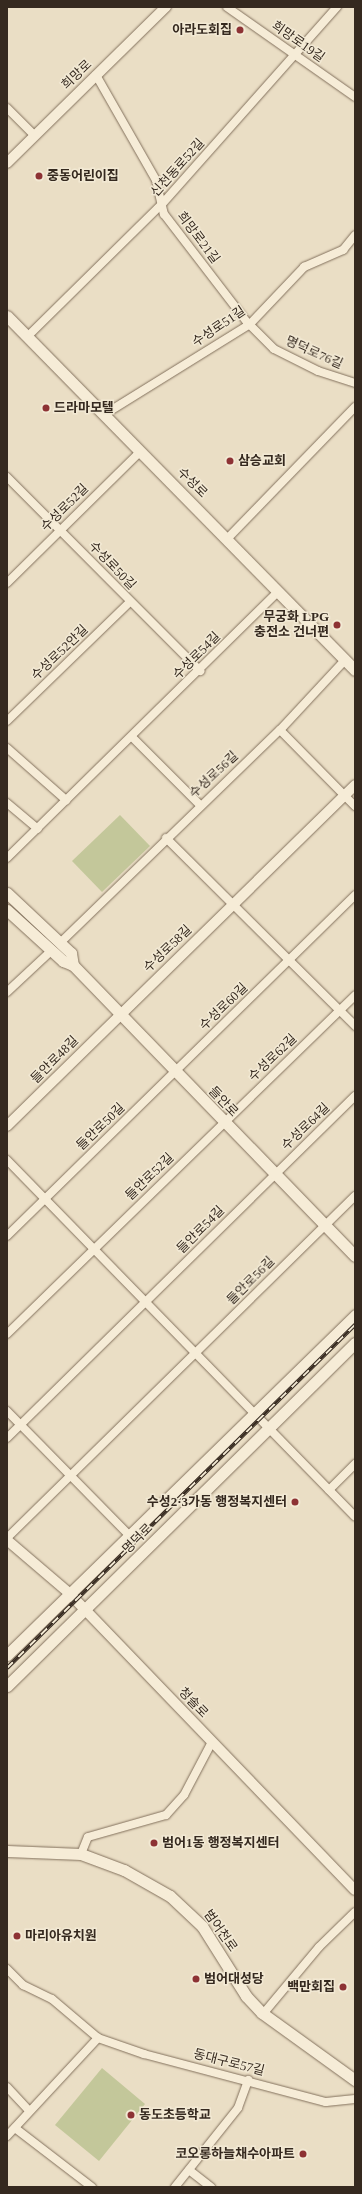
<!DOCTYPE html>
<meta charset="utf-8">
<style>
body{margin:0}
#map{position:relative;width:362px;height:2194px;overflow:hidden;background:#eadec5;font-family:"Times New Roman","Noto Sans KR",serif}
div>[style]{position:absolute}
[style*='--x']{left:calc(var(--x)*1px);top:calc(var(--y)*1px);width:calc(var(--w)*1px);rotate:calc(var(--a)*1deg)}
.green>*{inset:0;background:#c3c79a}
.roads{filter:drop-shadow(0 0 1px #83715d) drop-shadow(0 0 1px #83715d)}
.minor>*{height:8px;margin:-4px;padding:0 4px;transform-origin:4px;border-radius:4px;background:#f6ecd7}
.tertiary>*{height:10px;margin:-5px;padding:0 5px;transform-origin:5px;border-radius:5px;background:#f6ecd7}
.secondary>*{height:11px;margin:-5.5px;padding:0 5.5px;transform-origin:5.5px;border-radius:5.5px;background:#f6ecd7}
.rail>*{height:4px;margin-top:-2px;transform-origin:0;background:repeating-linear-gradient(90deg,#f2e9d4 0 8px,#35291f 0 16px);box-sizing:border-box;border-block:1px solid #35291f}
.dots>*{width:11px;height:11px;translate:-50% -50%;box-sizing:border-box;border:2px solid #f2e9d4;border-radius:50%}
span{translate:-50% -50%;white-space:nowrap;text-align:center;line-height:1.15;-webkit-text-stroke:3px #f2e9d4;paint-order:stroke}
.poi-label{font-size:13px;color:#35291f;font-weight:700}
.right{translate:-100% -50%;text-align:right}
.left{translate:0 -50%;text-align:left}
.street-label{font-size:13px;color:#35291f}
.frame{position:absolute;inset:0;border:8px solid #35291f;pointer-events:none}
</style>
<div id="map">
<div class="green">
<i style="clip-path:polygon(120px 815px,150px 846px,102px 892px,72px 861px)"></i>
<i style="clip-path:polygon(102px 2068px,145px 2104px,99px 2161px,55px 2125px)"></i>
</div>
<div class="roads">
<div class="minor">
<i style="--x:227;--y:7;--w:156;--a:35.1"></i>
<i style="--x:96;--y:75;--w:121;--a:60.3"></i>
<i style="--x:156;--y:180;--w:35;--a:77"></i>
<i style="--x:164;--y:214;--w:136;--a:52.5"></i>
<i style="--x:247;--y:322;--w:38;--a:45"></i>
<i style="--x:274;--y:349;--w:49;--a:26.6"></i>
<i style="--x:318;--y:371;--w:39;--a:18"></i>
<i style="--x:7;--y:108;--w:38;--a:45"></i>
<i style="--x:28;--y:336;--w:188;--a:-44.6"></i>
<i style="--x:162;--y:204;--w:264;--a:-48.4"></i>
<i style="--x:105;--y:414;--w:171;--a:-31.8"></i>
<i style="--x:250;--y:324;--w:79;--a:-46.5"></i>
<i style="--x:304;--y:267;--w:43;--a:-23.6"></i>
<i style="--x:343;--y:250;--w:19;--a:-51"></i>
<i style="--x:7;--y:477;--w:274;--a:45.1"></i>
<i style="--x:227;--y:539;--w:184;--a:-45.9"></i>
<i style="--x:7;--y:583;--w:188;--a:-44.6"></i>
<i style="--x:7;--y:721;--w:171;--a:-44.1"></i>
<i style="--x:280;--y:730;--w:107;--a:45.4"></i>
<i style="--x:132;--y:737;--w:96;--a:45"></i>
<i style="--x:7;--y:748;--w:79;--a:41.4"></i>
<i style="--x:7;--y:803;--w:40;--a:40"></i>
<i style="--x:166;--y:838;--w:267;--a:44.8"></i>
<i style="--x:7;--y:858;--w:380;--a:-44.5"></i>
<i style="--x:61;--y:942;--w:305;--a:-44.1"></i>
<i style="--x:280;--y:730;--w:96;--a:-47.1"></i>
<i style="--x:7;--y:992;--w:60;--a:-43"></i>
<i style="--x:7;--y:1160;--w:498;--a:45.7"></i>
<i style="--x:7;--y:1236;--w:487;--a:-44.4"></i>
<i style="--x:7;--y:1334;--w:486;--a:-44.2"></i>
<i style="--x:7;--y:1411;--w:175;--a:45.5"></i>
<i style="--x:7;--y:1438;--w:488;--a:-44.5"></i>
<i style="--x:329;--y:1490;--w:37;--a:-45"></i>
<i style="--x:7;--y:1538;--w:488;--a:-44.5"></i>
<i style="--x:81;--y:1854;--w:18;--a:-68"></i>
<i style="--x:88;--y:1837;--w:81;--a:-15.8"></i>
<i style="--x:166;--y:1815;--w:27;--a:-48"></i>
<i style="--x:184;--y:1795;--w:60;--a:-62.2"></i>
<i style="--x:7;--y:1969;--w:23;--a:45"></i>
<i style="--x:23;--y:1985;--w:32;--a:26"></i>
<i style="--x:52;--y:1999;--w:60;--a:40.3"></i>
<i style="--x:263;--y:2014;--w:87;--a:-50.1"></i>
<i style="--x:319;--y:1947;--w:50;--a:-44.2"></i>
<i style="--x:7;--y:2087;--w:33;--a:47"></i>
<i style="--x:15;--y:2128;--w:97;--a:37.5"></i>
<i style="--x:7;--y:2136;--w:134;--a:-47.1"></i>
<i style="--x:98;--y:2038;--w:49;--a:19.2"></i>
<i style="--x:144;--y:2054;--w:188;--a:14.8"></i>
<i style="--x:326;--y:2102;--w:29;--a:-6"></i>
<i style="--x:189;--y:2170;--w:28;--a:38"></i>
<i style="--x:175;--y:2187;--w:101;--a:-51.4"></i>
<i style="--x:238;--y:2108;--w:30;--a:-70"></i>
</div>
<div class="tertiary">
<i style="--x:7;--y:163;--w:223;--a:-44.5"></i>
<i style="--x:7;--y:1126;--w:487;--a:-44.4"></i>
<i style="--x:7;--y:1540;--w:82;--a:40.5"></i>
<i style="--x:69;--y:1593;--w:412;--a:46.1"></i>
</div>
<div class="secondary">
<i style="--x:7;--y:316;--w:496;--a:45.5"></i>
<i style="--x:7;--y:893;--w:88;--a:43.2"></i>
<i style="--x:71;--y:953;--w:12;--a:81"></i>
<i style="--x:7;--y:910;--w:76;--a:42.3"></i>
<i style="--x:63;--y:961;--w:11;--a:22"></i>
<i style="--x:73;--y:965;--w:405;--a:45.9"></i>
<i style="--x:7;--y:1655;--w:487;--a:-44.3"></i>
<i style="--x:7;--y:1686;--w:489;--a:-44.6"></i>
<i style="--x:7;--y:1851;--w:74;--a:2.3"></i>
<i style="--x:81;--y:1854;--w:46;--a:20.4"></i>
<i style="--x:124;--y:1870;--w:53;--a:29.5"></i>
<i style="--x:170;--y:1896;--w:44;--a:43.2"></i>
<i style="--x:202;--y:1926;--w:83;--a:57.8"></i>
<i style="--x:246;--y:1996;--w:23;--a:47"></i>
<i style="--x:262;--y:2013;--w:115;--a:35.8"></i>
</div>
</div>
<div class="rail">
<i style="--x:7;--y:1668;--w:489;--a:-44.6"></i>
</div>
<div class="dots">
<i style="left:240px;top:30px;background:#8d3234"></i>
<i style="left:39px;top:176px;background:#8d3234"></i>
<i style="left:46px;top:408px;background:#8d3234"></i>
<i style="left:230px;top:461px;background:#8d3234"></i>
<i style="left:337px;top:625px;background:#8d3234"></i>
<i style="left:295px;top:1502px;background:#8d3234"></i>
<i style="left:154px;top:1843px;background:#8d3234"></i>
<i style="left:17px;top:1936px;background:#8d3234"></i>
<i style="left:196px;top:1979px;background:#8d3234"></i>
<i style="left:343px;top:1987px;background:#8d3234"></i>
<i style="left:131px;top:2115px;background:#8d3234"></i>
<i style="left:303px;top:2154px;background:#8d3234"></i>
</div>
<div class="poi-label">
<span class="right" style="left:232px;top:30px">아라도회집</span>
<span class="left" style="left:47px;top:176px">중동어린이집</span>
<span class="left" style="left:54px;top:408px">드라마모텔</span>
<span class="left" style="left:238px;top:461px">삼승교회</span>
<span class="right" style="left:329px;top:625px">무궁화 LPG<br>충전소 건너편</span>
<span class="right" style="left:287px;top:1502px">수성2·3가동 행정복지센터</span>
<span class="left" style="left:162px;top:1843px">범어1동 행정복지센터</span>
<span class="left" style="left:25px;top:1936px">마리아유치원</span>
<span class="left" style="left:204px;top:1979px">범어대성당</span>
<span class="right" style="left:335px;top:1987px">백만회집</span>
<span class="left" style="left:139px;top:2115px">동도초등학교</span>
<span class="right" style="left:295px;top:2154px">코오롱하늘채수아파트</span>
</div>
<div class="street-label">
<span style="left:298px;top:42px;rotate:35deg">희망로19길</span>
<span style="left:77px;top:75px;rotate:-44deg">희망로</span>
<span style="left:178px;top:168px;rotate:-48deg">신천동로52길</span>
<span style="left:198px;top:238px;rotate:53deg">희망로21길</span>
<span style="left:219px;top:327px;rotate:-34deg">수성로51길</span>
<span style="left:314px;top:353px;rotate:24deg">명덕로76길</span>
<span style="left:192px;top:483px;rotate:45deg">수성로</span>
<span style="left:65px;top:508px;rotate:-45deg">수성로52길</span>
<span style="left:112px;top:566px;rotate:46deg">수성로50길</span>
<span style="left:60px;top:653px;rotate:-44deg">수성로52안길</span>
<span style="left:197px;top:656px;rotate:-45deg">수성로54길</span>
<span style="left:214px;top:775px;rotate:-43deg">수성로56길</span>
<span style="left:168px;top:949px;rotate:-44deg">수성로58길</span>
<span style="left:224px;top:1007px;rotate:-44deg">수성로60길</span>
<span style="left:273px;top:1058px;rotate:-44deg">수성로62길</span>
<span style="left:55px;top:1060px;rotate:-45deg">들안로48길</span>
<span style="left:223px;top:1102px;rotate:46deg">들안로</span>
<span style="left:101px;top:1127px;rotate:-44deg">들안로50길</span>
<span style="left:306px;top:1127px;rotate:-44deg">수성로64길</span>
<span style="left:150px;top:1177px;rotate:-44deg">들안로52길</span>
<span style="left:201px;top:1230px;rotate:-45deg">들안로54길</span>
<span style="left:251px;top:1281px;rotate:-45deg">들안로56길</span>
<span style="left:138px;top:1539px;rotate:-45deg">명덕로</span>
<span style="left:193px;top:1703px;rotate:46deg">청솔로</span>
<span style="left:220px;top:1931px;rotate:55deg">범어천로</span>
<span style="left:229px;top:2063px;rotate:14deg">동대구로57길</span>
</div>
<div class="frame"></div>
</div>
